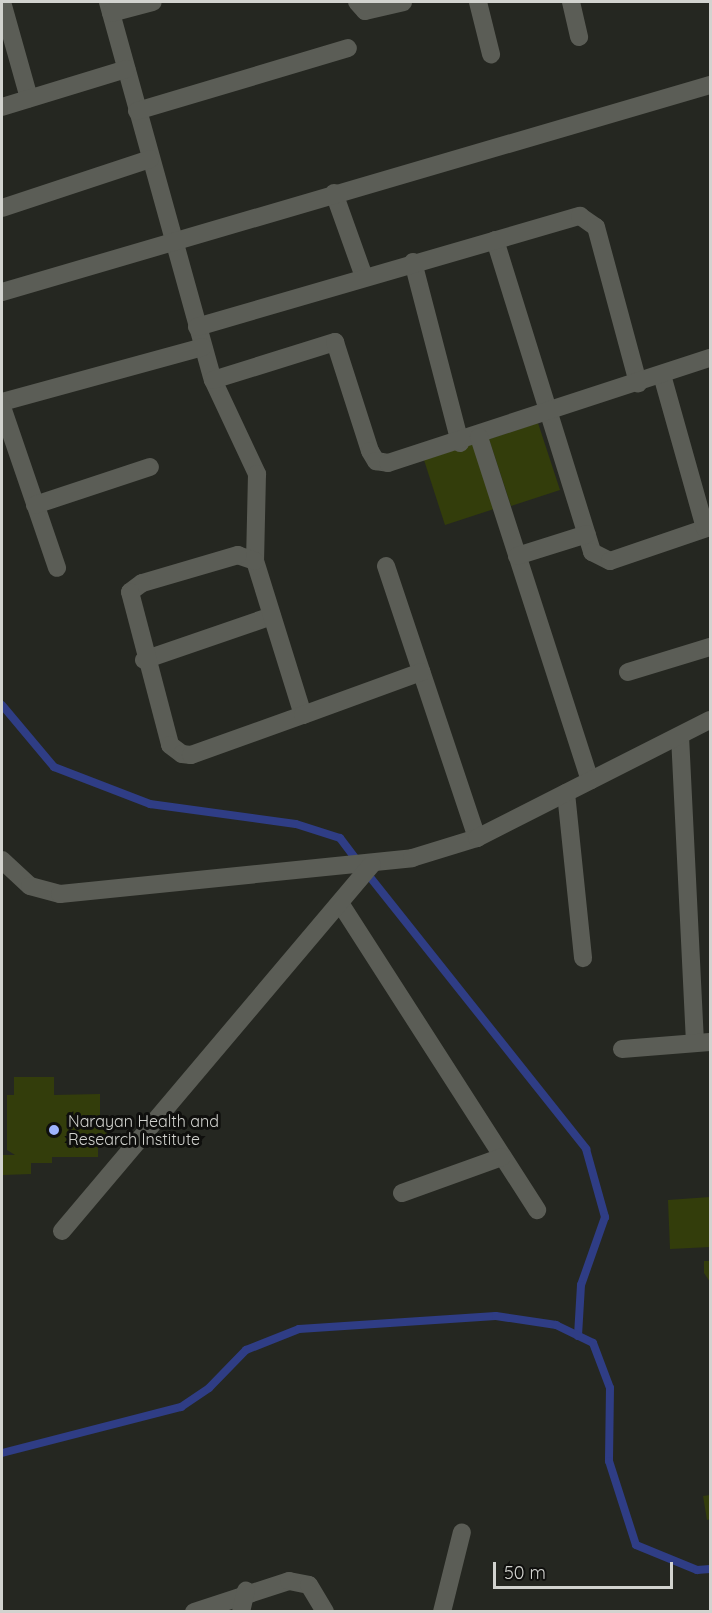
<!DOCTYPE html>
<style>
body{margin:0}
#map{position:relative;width:712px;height:1613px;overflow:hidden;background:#252721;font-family:Quicksand,sans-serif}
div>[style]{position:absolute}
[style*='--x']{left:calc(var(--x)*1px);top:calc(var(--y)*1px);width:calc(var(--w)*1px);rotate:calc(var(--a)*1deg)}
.stream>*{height:8px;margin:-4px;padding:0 4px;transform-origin:4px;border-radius:4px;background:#2f3d85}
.building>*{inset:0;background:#333d0b}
.minor>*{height:18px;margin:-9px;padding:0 9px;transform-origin:9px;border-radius:9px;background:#5b5d56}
.dots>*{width:16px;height:16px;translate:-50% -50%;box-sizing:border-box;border:3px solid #0f0f0d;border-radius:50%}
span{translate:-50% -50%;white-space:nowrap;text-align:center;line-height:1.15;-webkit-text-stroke:6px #0f0f0d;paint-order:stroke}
.poi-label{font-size:16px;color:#d2d3cf}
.left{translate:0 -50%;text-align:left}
.frame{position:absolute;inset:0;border:3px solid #d2d3cf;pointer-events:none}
.scale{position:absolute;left:493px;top:1562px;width:180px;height:27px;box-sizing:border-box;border:3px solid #d2d3cf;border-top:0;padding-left:8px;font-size:18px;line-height:21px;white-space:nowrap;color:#d2d3cf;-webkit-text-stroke:4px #0f0f0d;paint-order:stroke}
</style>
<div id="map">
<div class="stream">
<i style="--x:2;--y:705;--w:81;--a:50"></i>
<i style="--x:54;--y:767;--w:103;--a:21.1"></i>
<i style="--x:150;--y:804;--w:147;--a:7.8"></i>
<i style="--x:296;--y:824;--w:46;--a:17.7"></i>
<i style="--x:340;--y:838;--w:31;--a:53"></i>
<i style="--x:366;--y:872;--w:354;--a:51.5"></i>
<i style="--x:586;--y:1149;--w:71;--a:74.4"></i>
<i style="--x:605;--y:1217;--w:72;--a:109.4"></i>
<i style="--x:581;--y:1285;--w:51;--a:93.4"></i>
<i style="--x:2;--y:1453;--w:185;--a:-14.4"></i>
<i style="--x:181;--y:1407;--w:34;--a:-34"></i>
<i style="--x:209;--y:1388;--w:53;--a:-45.8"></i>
<i style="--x:246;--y:1350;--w:57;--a:-21.6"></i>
<i style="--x:299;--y:1329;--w:197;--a:-3.8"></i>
<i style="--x:496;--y:1316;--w:61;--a:8.5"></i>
<i style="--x:556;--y:1325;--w:41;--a:25.9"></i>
<i style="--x:593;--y:1343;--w:48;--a:69.3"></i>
<i style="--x:610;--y:1388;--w:73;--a:90.8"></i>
<i style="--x:609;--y:1461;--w:88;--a:72.2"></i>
<i style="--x:636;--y:1545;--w:66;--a:22.3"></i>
<i style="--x:697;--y:1570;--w:13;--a:-4"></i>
</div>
<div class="building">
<i style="clip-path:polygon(538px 423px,560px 490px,511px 506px,489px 439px)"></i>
<i style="clip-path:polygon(473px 444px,494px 509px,445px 525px,424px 460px)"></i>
<i style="clip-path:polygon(14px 1077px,54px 1077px,54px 1095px,100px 1094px,100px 1126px,107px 1126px,107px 1141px,98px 1141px,98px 1157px,52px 1157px,52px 1163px,31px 1163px,31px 1174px,3px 1175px,3px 1155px,15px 1155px,7px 1150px,7px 1095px,14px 1095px)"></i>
<i style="clip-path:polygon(710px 1197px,710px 1247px,670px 1249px,668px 1200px)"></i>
<i style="clip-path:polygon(704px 1261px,710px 1261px,710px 1282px,704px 1273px)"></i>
<i style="clip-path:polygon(710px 1495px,710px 1519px,707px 1520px,703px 1496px)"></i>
</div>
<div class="minor">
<i style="--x:2;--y:2;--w:100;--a:74.3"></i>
<i style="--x:108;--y:2;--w:392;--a:74.5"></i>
<i style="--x:213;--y:380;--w:104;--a:64.9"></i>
<i style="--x:257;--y:474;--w:87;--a:91.3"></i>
<i style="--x:357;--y:2;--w:12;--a:48"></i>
<i style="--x:365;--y:11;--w:39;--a:-13"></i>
<i style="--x:478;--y:2;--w:54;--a:76"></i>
<i style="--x:571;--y:2;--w:36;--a:77"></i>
<i style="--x:111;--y:13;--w:43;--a:-14.7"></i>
<i style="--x:2;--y:107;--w:130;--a:-17"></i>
<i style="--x:137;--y:111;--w:220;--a:-16.6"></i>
<i style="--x:334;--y:193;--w:89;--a:70.3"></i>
<i style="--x:2;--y:208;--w:156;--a:-18.3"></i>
<i style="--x:495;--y:240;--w:327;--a:72.7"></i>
<i style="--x:592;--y:552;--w:20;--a:27"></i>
<i style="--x:610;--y:561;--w:106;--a:-18.8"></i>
<i style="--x:413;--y:262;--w:187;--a:75.4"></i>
<i style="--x:2;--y:292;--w:738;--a:-16.3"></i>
<i style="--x:197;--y:327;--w:399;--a:-16.2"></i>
<i style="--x:580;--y:216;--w:19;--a:35"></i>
<i style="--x:596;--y:227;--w:162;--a:74.9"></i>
<i style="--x:662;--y:375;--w:159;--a:74.3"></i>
<i style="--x:213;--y:380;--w:128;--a:-17.3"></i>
<i style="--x:335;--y:342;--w:114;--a:72.2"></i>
<i style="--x:370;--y:451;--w:12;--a:59"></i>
<i style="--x:376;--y:461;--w:12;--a:9"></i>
<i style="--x:388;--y:463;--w:339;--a:-18.1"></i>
<i style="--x:2;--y:402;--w:208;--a:-15.3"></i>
<i style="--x:2;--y:407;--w:170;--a:71.1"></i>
<i style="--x:479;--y:437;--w:361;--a:72.1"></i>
<i style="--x:35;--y:505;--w:121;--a:-18.3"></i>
<i style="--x:517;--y:556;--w:73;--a:-17.4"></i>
<i style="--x:386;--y:566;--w:287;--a:71.5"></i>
<i style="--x:144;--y:660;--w:135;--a:-19"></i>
<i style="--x:628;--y:672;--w:86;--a:-17"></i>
<i style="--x:303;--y:715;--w:161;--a:-107.3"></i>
<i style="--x:255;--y:561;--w:18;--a:-161"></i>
<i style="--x:238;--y:555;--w:100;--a:163.7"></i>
<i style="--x:142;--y:583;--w:15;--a:143"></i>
<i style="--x:130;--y:592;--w:158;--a:75.3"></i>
<i style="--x:170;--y:745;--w:15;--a:37"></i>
<i style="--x:182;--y:754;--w:9;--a:6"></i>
<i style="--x:191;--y:755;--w:119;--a:-19.7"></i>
<i style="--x:303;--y:715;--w:126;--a:-20"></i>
<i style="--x:680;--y:736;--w:307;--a:87.2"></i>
<i style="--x:566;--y:793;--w:166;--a:84.1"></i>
<i style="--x:2;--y:860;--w:38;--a:43"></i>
<i style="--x:30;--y:886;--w:31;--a:15"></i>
<i style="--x:60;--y:894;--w:354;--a:-5.8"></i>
<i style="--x:412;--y:858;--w:68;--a:-17.1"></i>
<i style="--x:477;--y:838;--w:261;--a:-26.9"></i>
<i style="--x:340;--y:903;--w:365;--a:57.3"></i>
<i style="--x:622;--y:1049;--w:88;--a:-4.5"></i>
<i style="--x:402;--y:1193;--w:106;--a:-19.8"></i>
<i style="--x:62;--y:1231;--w:480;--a:-49.8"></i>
<i style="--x:194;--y:1612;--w:100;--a:-18.1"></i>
<i style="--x:289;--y:1581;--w:20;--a:11"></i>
<i style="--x:309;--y:1585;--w:31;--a:59"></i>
<i style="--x:241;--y:1612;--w:22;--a:-77"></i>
<i style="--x:442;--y:1612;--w:82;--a:-76"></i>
</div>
<div class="dots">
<i style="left:54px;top:1130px;background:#9eb4fd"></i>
</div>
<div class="poi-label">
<span class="left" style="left:68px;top:1130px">Narayan Health and<br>Research Institute</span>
</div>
<div class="frame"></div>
<div class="scale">50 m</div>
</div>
